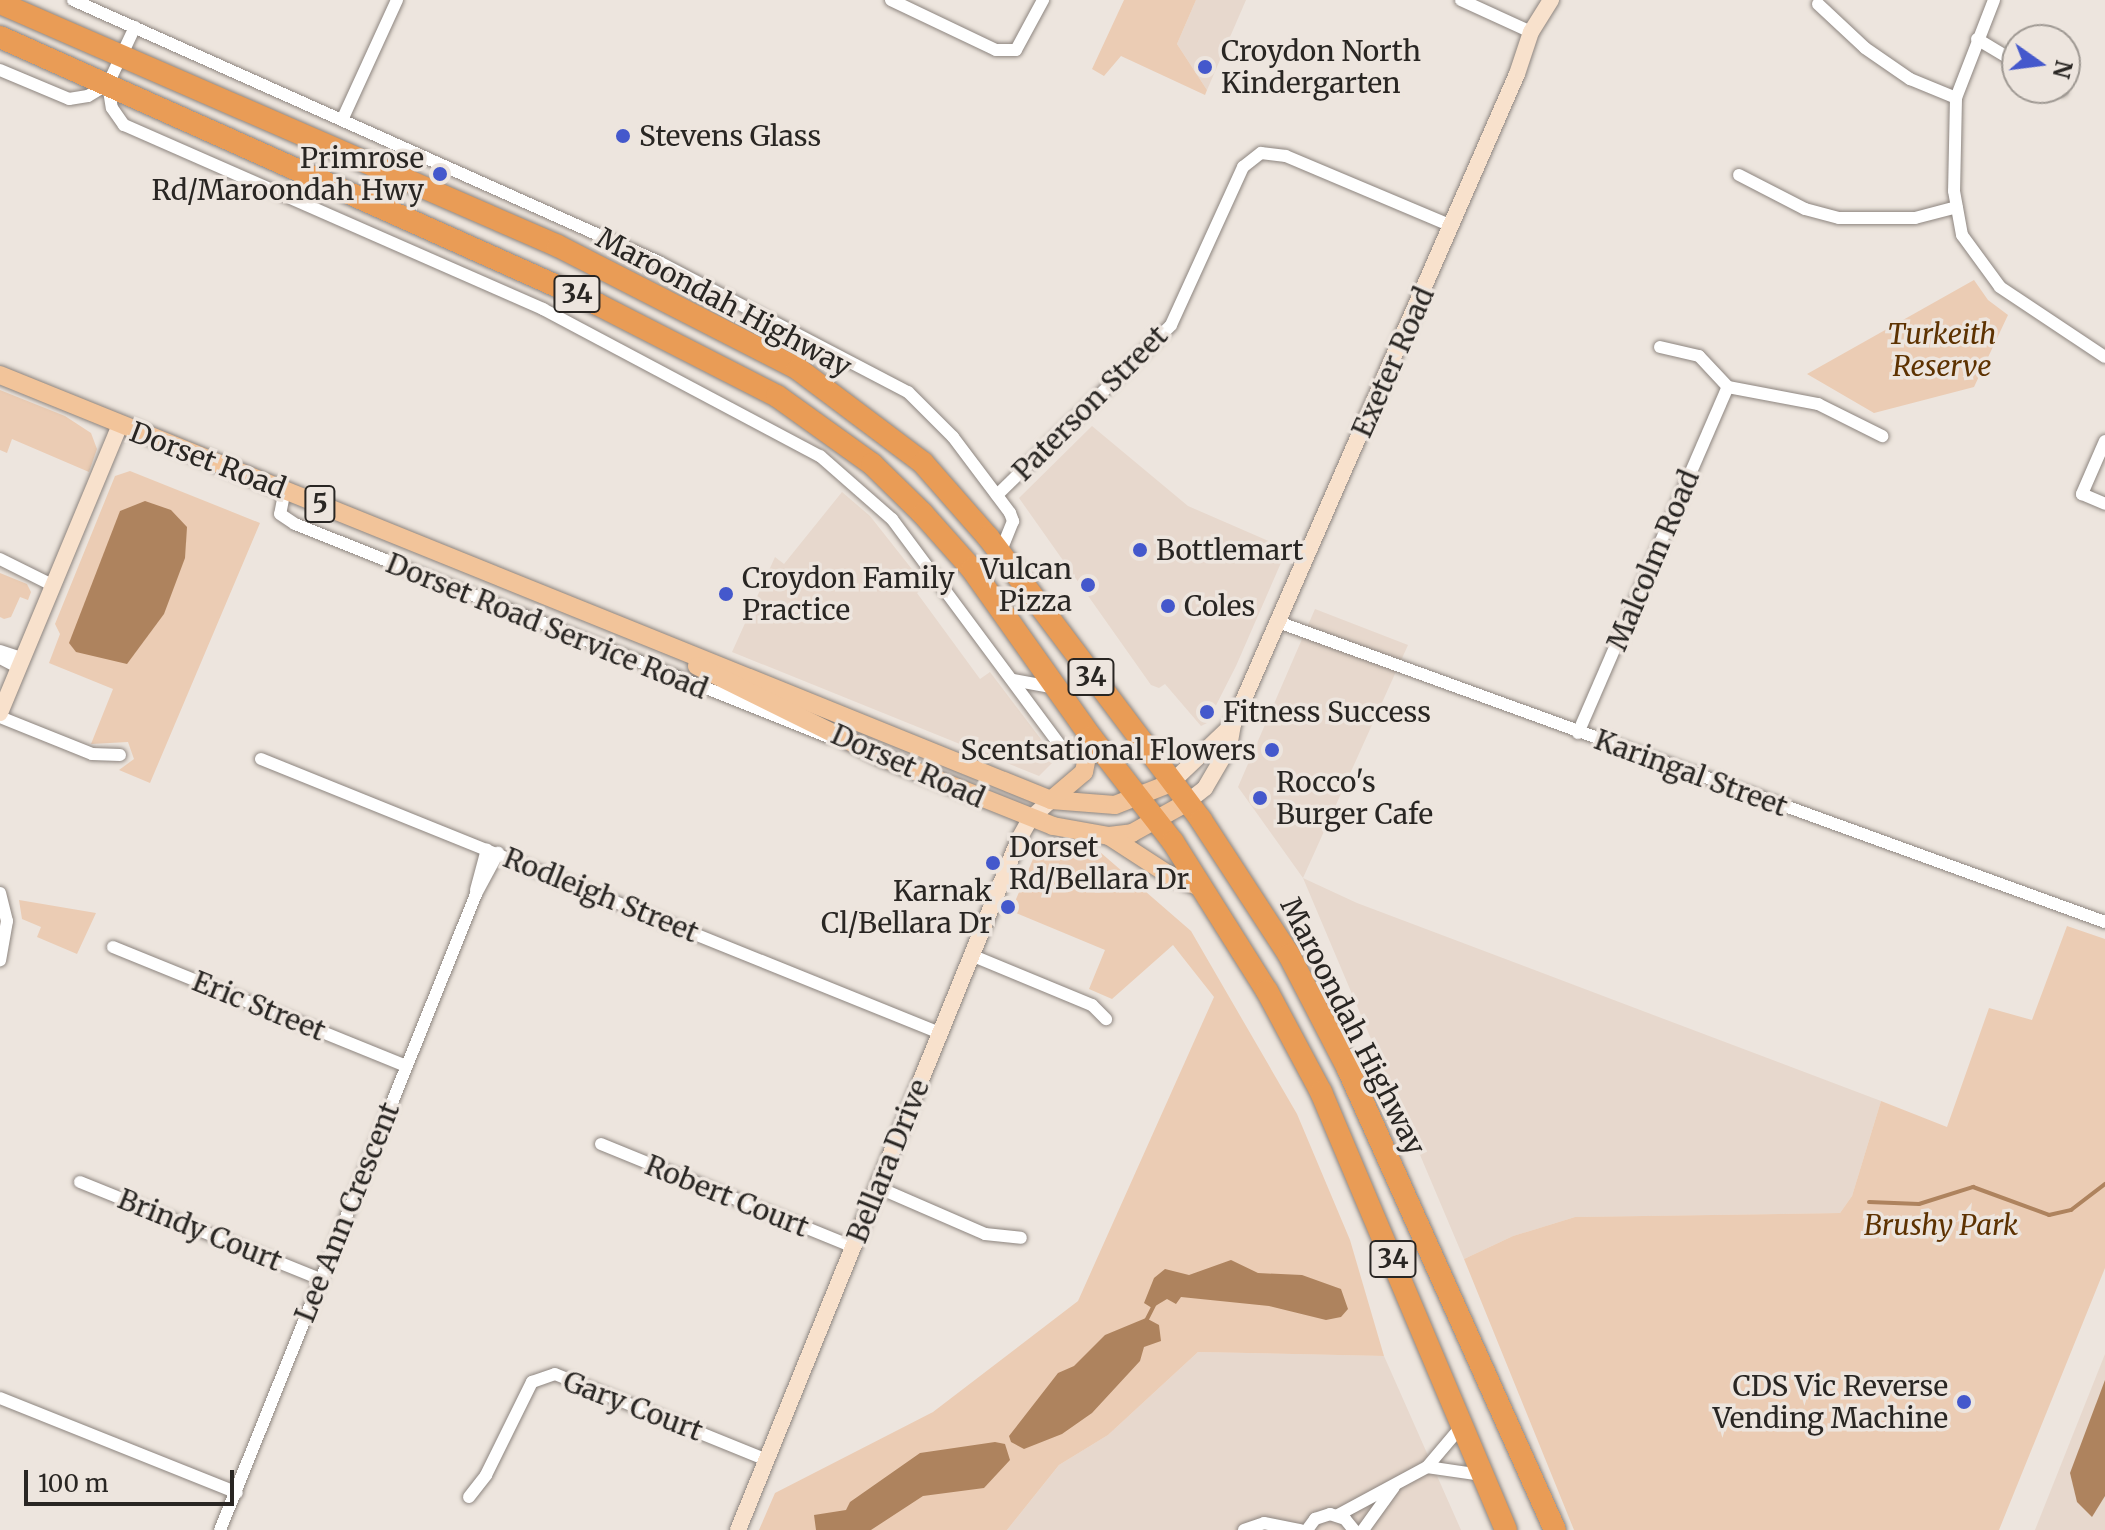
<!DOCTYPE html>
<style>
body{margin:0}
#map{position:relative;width:2105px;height:1530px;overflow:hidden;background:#ede5de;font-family:Merriweather,serif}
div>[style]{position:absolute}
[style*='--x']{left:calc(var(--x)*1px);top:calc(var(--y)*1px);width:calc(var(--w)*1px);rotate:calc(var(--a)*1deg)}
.built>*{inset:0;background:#e7d8cd}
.green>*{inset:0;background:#ebccb4}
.water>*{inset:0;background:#ae835e}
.stream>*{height:4px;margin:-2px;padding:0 2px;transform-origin:2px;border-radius:2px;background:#ae835e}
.roads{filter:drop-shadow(0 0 2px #8d857f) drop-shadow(0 0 2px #8d857f)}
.street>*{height:12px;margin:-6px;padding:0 6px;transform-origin:6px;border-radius:6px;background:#fff}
.secondary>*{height:16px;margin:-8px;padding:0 8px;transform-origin:8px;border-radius:8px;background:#f8e1cc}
.primary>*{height:18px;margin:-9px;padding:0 9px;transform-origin:9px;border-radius:9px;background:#f2c49a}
.highway>*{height:22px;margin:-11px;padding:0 11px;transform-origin:11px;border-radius:11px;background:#e99c56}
.dots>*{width:22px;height:22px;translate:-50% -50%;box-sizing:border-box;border:4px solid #ede5de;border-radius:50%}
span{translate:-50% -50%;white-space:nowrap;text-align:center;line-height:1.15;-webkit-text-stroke:7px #ede5de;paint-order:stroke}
.shield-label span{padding:2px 6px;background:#ede5de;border:2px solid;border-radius:6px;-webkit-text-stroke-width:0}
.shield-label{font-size:26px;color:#292623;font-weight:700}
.poi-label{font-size:28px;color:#292623}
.left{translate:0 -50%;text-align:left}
.right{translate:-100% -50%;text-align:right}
.street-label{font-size:28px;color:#292623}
.park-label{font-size:28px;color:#5d3201;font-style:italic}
.north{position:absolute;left:2001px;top:24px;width:80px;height:80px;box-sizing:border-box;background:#ede5de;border:2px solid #9f9993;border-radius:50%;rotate:104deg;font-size:22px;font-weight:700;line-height:32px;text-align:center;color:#292623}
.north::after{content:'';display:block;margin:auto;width:28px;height:36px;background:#4458cc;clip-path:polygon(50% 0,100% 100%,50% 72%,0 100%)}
.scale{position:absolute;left:24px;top:1470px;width:210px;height:36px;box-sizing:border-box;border:4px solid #292623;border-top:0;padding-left:10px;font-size:24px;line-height:28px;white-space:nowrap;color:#292623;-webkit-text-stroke:6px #ede5de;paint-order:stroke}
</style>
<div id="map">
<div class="built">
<i style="clip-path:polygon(1196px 0,1246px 0,1207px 90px,1177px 44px)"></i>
<i style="clip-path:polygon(1092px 426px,1188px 506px,1287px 549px,1236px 666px,1207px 723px,1201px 726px,1165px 684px,1159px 688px,1151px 685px,1019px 498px)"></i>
<i style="clip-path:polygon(842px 492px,870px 516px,926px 587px,917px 593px,980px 679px,990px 672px,1056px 759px,1039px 776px,732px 652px,775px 557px,784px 564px)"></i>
<i style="clip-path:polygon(1315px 609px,1408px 645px,1303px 878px,1357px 903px,1881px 1101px,1852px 1196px,1840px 1213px,1575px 1217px,1513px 1236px,1464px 1259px,1303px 878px,1238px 787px)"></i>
<i style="clip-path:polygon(1198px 1352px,1384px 1356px,1461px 1530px,1007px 1530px,1059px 1465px,1108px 1435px)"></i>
<i style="clip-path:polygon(2105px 1354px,2105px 1530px,2035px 1530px)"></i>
</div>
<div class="green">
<i style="clip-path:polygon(1124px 0,1196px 0,1177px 44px,1207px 90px,1205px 95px,1121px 56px,1104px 76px,1092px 69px)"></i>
<i style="clip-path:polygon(1974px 280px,1988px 300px,2008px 315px,1974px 387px,1874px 413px,1807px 374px)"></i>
<i style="clip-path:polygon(0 390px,65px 416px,91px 433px,97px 449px,89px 472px,12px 439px,7px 453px,0 450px)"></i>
<i style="clip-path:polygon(130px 471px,260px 523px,150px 783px,119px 770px,134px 759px,128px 742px,91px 744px,113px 689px,49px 663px,60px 634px,55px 624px,115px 476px)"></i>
<i style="clip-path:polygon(0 573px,27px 584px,31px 592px,28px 600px,20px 597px,11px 617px,4px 619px,0 617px)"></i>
<i style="clip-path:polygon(1041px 840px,1100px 852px,1191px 931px,1297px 1114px,1350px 1240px,1384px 1356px,1198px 1352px,1108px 1435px,1059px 1465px,1007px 1530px,759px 1530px,775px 1493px,933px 1412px,1078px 1301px,1214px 997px,1173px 945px,1112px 999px,1089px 989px,1105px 950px,1011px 911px)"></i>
<i style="clip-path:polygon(19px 900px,96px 913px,77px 954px,37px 937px,41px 927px,22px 919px)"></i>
<i style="clip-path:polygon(2067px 926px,2105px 939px,2105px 1268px,1999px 1530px,1574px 1530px,1464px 1259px,1513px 1236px,1575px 1217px,1840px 1213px,1852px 1196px,1881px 1101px,1947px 1127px,1989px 1008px,2032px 1020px)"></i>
</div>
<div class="water">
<i style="clip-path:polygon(145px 501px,171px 510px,187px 527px,185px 558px,164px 614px,127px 664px,76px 652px,69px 643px,120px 511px)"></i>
<i style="clip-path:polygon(1231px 1260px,1258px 1273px,1302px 1275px,1341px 1289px,1348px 1309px,1341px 1317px,1326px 1320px,1269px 1306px,1181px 1297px,1176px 1304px,1167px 1299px,1152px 1308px,1144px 1303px,1154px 1278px,1165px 1269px,1189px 1275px)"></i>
<i style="clip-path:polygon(1146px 1318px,1159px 1325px,1161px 1341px,1144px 1347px,1140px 1361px,1092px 1413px,1062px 1434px,1024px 1449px,1011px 1442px,1009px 1436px,1058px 1373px,1074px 1366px,1105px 1335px)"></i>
<i style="clip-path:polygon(2105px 1380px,2105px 1496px,2092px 1517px,2077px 1502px,2070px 1473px)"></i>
<i style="clip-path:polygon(995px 1442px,1005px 1444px,1010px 1460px,984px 1488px,923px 1496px,871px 1530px,816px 1530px,814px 1515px,846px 1510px,850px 1502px,920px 1453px)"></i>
</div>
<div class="stream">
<i style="--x:1869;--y:1202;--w:50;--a:2.3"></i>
<i style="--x:1919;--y:1204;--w:57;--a:-17.5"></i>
<i style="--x:1973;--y:1187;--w:81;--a:20.2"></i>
<i style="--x:2049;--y:1215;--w:23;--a:-13"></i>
<i style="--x:2071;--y:1210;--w:43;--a:-37.4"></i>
<i style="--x:1146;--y:1321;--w:20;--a:-63"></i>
</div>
<div class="roads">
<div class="street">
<i style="--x:73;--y:0;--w:642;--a:24.09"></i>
<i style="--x:659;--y:262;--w:281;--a:27.6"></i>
<i style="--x:908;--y:392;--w:64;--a:45"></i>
<i style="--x:953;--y:437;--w:95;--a:53.1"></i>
<i style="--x:1010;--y:513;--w:9;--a:69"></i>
<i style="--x:1013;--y:521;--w:35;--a:112"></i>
<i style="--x:891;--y:0;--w:116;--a:25.5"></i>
<i style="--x:996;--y:50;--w:20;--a:0"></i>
<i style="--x:1016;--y:50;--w:57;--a:-61.6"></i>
<i style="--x:1461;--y:0;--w:77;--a:24.6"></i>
<i style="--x:1994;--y:0;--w:105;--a:111.2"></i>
<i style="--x:1956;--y:98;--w:93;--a:91.2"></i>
<i style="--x:1954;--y:191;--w:45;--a:79.7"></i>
<i style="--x:1962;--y:235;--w:64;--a:53.8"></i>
<i style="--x:2000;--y:287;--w:126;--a:33.7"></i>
<i style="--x:1818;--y:4;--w:64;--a:43.1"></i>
<i style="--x:1865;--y:48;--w:55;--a:34.6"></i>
<i style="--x:1910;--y:79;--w:50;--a:22.4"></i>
<i style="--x:1977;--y:39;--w:47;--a:31"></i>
<i style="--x:0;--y:70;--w:75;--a:22.8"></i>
<i style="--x:69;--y:99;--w:19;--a:-9"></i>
<i style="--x:88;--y:96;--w:23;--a:-31"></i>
<i style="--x:108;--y:84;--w:24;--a:81"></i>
<i style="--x:112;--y:108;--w:21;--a:55"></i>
<i style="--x:124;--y:125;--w:458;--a:23.7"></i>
<i style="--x:543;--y:309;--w:314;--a:28"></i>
<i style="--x:820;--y:456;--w:96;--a:41.2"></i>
<i style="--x:892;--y:519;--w:285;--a:53.4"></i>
<i style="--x:108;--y:84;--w:63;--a:-64.7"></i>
<i style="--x:2058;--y:88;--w:4;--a:27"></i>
<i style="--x:343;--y:118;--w:130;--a:-65.4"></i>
<i style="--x:1739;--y:175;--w:74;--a:27.3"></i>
<i style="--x:1805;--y:209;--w:35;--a:15"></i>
<i style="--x:1839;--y:218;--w:76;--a:0"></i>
<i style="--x:1915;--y:218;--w:43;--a:-14.7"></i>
<i style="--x:1660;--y:347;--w:40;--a:13"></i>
<i style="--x:1699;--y:356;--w:42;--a:46.9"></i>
<i style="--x:1728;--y:387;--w:92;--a:10.7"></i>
<i style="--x:1818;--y:404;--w:72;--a:26.6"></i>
<i style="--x:2105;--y:441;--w:58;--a:113.5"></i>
<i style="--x:2082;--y:494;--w:25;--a:23"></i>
<i style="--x:285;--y:489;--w:25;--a:101"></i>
<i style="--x:280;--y:514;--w:18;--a:34"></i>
<i style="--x:295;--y:524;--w:575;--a:21.75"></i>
<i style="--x:997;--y:495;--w:243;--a:-44.3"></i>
<i style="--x:1171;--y:325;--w:174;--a:-65.5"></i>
<i style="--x:1243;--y:167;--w:23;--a:-38"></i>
<i style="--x:1261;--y:153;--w:25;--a:7"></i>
<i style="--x:1286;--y:156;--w:180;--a:22.9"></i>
<i style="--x:0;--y:559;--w:58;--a:26.6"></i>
<i style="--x:1278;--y:622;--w:880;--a:19.94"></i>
<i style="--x:0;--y:651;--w:23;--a:18"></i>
<i style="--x:0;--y:658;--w:20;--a:27"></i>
<i style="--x:1013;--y:680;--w:44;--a:10.5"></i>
<i style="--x:0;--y:717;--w:99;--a:21.9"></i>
<i style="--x:92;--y:754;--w:28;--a:2"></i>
<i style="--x:1578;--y:733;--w:377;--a:-66.6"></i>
<i style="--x:261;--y:759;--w:732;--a:21.98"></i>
<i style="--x:476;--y:890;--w:42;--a:-75"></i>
<i style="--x:0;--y:893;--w:29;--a:76"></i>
<i style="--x:7;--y:921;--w:40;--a:100"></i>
<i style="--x:113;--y:947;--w:316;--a:22.1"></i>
<i style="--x:971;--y:955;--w:131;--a:22.5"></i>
<i style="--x:1092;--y:1005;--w:20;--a:45"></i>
<i style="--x:601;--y:1144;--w:272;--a:22.2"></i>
<i style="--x:80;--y:1182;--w:259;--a:22"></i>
<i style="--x:877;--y:1187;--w:118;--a:23.5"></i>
<i style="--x:985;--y:1234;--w:36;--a:6"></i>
<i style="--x:0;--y:1398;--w:255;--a:21.8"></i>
<i style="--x:1427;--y:1467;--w:56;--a:8.3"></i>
<i style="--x:469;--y:1497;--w:28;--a:-52"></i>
<i style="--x:486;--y:1475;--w:104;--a:-63.7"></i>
<i style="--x:532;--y:1382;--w:24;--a:-19"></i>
<i style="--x:555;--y:1374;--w:229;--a:22.1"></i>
<i style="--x:1338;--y:1515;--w:101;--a:-28.3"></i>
<i style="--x:1427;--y:1467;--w:51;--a:-49.8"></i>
<i style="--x:220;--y:1530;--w:686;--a:-68.07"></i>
<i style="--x:476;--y:894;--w:47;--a:-61.8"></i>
<i style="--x:1244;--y:1530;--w:21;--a:-19"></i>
<i style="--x:1264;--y:1523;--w:37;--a:11"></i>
<i style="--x:1307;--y:1530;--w:14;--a:-54"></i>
<i style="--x:1315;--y:1519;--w:16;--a:-18"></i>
<i style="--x:1330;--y:1514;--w:16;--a:18"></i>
<i style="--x:1345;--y:1519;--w:14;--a:51"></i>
<i style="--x:1363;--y:1530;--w:53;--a:-54.2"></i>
</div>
<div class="secondary">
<i style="--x:0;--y:713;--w:312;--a:-67.4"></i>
<i style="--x:1171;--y:783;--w:86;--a:-43.6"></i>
<i style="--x:1186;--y:803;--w:24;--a:-38"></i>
<i style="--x:1205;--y:788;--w:48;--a:-59.7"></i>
<i style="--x:1229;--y:747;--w:23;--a:-80"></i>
<i style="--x:1233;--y:724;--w:709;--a:-66.4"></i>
<i style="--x:1517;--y:74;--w:44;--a:-71.6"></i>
<i style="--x:1531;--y:32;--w:38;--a:-58"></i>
<i style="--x:738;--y:1530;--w:746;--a:-67.87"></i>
<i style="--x:1019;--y:839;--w:23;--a:-61"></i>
<i style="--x:1030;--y:819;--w:28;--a:-42"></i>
</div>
<div class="primary">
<i style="--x:0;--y:375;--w:1134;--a:22.02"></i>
<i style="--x:1051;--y:800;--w:64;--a:4.5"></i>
<i style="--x:1115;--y:805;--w:60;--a:-21.4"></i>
<i style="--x:697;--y:666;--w:208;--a:26.3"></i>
<i style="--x:883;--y:758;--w:183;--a:21.8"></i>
<i style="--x:1053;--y:826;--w:57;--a:10.1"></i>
<i style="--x:1109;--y:836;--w:23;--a:-7"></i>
<i style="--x:1132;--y:833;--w:62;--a:-29.1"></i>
<i style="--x:1051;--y:800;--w:43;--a:-40.3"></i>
<i style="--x:1084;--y:772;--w:36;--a:-79"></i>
<i style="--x:1109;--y:836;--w:72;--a:33"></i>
<i style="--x:1169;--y:875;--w:31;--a:21"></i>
</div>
<div class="highway">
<i style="--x:0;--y:3;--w:609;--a:23.53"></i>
<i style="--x:558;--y:246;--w:270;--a:27.1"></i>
<i style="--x:798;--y:369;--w:156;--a:36.9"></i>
<i style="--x:923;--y:463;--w:98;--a:48.7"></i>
<i style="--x:988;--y:537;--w:354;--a:53"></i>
<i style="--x:1201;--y:820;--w:161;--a:56.9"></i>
<i style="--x:1289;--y:955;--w:128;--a:62.6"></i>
<i style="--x:1348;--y:1069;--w:505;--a:65.82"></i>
<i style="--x:0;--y:37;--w:654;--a:24.1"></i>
<i style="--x:597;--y:304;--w:202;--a:27.1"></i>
<i style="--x:777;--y:396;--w:117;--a:35.6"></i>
<i style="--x:872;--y:464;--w:71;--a:44.4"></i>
<i style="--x:923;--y:514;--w:74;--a:48.3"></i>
<i style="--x:972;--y:569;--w:206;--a:54.7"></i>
<i style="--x:1091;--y:737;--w:133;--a:52"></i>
<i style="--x:1173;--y:842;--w:176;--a:57.8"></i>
<i style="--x:1267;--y:991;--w:115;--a:61.9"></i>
<i style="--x:1321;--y:1092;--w:475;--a:67.1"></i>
</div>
</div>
<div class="dots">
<i style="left:1205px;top:67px;background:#4458cc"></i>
<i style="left:623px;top:136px;background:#4458cc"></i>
<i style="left:440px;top:174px;background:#4458cc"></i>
<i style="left:1140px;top:550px;background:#4458cc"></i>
<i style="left:1088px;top:585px;background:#4458cc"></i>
<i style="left:726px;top:594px;background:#4458cc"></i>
<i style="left:1168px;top:606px;background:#4458cc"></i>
<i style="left:1207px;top:712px;background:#4458cc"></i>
<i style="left:1272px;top:750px;background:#4458cc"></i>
<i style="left:1260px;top:798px;background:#4458cc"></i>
<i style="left:993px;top:863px;background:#4458cc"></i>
<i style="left:1008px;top:907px;background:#4458cc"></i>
<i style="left:1964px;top:1402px;background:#4458cc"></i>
</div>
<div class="shield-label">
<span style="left:577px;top:294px">34</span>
<span style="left:320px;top:504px">5</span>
<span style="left:1091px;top:677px">34</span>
<span style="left:1393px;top:1259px">34</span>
</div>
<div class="poi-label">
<span class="left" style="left:1221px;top:67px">Croydon North<br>Kindergarten</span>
<span class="left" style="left:639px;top:136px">Stevens Glass</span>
<span class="right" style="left:424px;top:174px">Primrose<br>Rd/Maroondah Hwy</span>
<span class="left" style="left:1156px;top:550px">Bottlemart</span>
<span class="right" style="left:1072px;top:585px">Vulcan<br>Pizza</span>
<span class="left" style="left:742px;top:594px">Croydon Family<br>Practice</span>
<span class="left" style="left:1184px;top:606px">Coles</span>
<span class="left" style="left:1223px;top:712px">Fitness Success</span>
<span class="right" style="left:1256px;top:750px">Scentsational Flowers</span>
<span class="left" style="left:1276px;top:798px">Rocco's<br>Burger Cafe</span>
<span class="left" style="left:1009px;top:863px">Dorset<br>Rd/Bellara Dr</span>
<span class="right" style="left:992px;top:907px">Karnak<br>Cl/Bellara Dr</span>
<span class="right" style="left:1948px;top:1402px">CDS Vic Reverse<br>Vending Machine</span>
</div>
<div class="street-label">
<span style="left:724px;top:302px;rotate:28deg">Maroondah Highway</span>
<span style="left:1393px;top:362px;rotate:-66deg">Exeter Road</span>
<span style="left:1090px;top:403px;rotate:-45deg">Paterson Street</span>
<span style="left:208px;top:460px;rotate:21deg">Dorset Road</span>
<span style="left:1653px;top:560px;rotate:-67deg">Malcolm Road</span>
<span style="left:547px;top:626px;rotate:22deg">Dorset Road Service Road</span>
<span style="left:908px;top:766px;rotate:24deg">Dorset Road</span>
<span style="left:1691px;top:773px;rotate:20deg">Karingal Street</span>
<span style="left:601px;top:895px;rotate:22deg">Rodleigh Street</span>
<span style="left:259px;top:1006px;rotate:22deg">Eric Street</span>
<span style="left:1353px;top:1026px;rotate:63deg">Maroondah Highway</span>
<span style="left:888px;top:1161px;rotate:-68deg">Bellara Drive</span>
<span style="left:727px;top:1196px;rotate:22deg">Robert Court</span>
<span style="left:347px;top:1212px;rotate:-68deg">Lee Ann Crescent</span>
<span style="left:200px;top:1230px;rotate:22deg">Brindy Court</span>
<span style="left:633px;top:1406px;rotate:21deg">Gary Court</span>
</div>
<div class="park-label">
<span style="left:1942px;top:350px">Turkeith<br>Reserve</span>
<span style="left:1941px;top:1225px">Brushy Park</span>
</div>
<div class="north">N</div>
<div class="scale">100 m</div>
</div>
